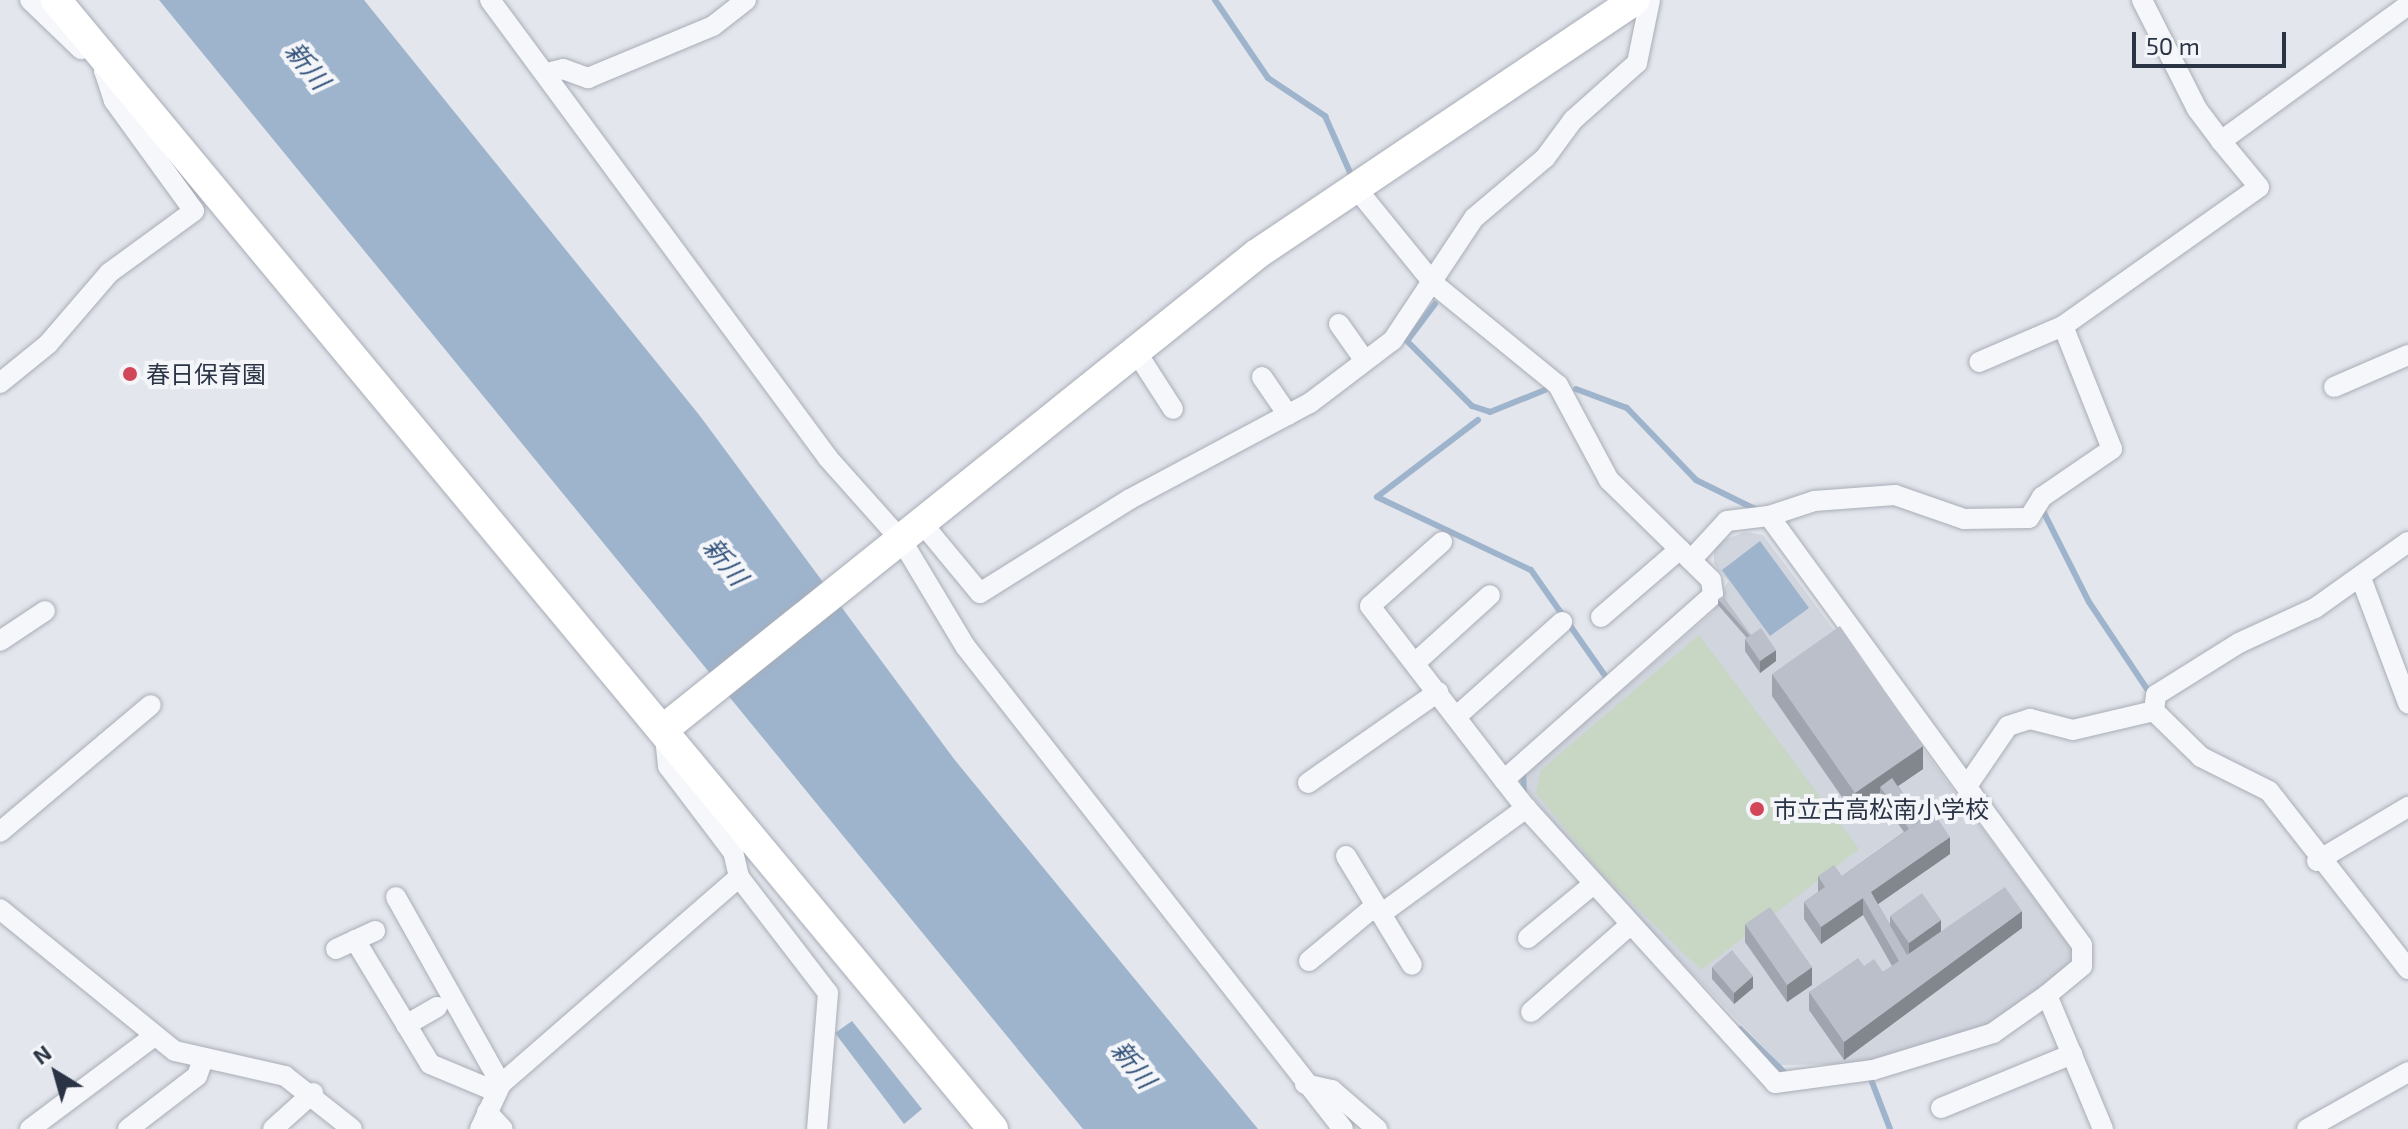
<!DOCTYPE html>
<meta charset="utf-8">
<style>
body{margin:0}
#map{position:relative;width:2408px;height:1129px;overflow:hidden;background:#e3e6ec;font-family:"Exo 2","Noto Sans JP",sans-serif}
div>[style]{position:absolute}
[style*='--x']{left:calc(var(--x)*1px);top:calc(var(--y)*1px);width:calc(var(--w)*1px);rotate:calc(var(--a)*1deg)}
.built>*{inset:0;background:#d1d5de}
.green>*{inset:0;background:#c8d6c4}
.water>*{inset:0;background:#9eb4cc}
.stream>*{height:6px;margin:-3px;padding:0 3px;transform-origin:3px;border-radius:3px;background:#9eb4cc}
.roads{filter:drop-shadow(0 0 2px #a8adb7) drop-shadow(0 0 2px #a8adb7)}
.street>*{height:20px;margin:-10px;padding:0 10px;transform-origin:10px;border-radius:10px;background:#f6f7fa}
.secondary>*{height:30px;margin:-15px;padding:0 15px;transform-origin:15px;border-radius:15px;background:#fff}
.wall>*{inset:0;background:#a0a4ae}
.shaded-wall>*{inset:0;background:#82868d}
.building>*{inset:0;background:#babfca}
.dots>*{width:22px;height:22px;translate:-50% -50%;box-sizing:border-box;border:4px solid #f3f5f9;border-radius:50%}
span{translate:-50% -50%;white-space:nowrap;text-align:center;line-height:1.15;-webkit-text-stroke:8px #f3f5f9;paint-order:stroke}
.poi-label{font-size:24px;color:#2a3445}
.left{translate:0 -50%;text-align:left}
.water-label{font-size:26px;color:#33527a;font-style:italic}
.north{position:absolute;left:16px;top:1033px;width:80px;height:80px;-webkit-text-stroke:6px #f3f5f9;paint-order:stroke;rotate:323deg;font-size:22px;font-weight:700;line-height:32px;text-align:center;color:#2a3445}
.north::after{content:'';display:block;margin:auto;width:28px;height:36px;background:#2a3445;clip-path:polygon(50% 0,100% 100%,50% 72%,0 100%)}
.scale{position:absolute;left:2132px;top:32px;width:154px;height:36px;box-sizing:border-box;border:4px solid #2a3445;border-top:0;padding-left:10px;font-size:24px;line-height:28px;white-space:nowrap;color:#2a3445;-webkit-text-stroke:6px #f3f5f9;paint-order:stroke}
</style>
<div id="map">
<div class="built">
<i style="clip-path:polygon(1746px 532px,1763px 535px,2072px 949px,2070px 964px,1992px 1026px,1856px 1064px,1781px 1065px,1598px 876px,1526px 789px,1526px 773px,1713px 612px,1728px 581px,1714px 564px,1714px 543px)"></i>
</div>
<div class="green">
<i style="clip-path:polygon(1699px 635px,1859px 849px,1701px 970px,1602px 874px,1536px 793px,1541px 770px)"></i>
</div>
<div class="water">
<i style="clip-path:polygon(159px 0,364px 0,700px 416px,954px 759px,1258px 1129px,1083px 1129px)"></i>
<i style="clip-path:polygon(1760px 541px,1809px 608px,1770px 636px,1722px 570px)"></i>
<i style="clip-path:polygon(852px 1021px,922px 1109px,904px 1124px,835px 1033px)"></i>
</div>
<div class="stream">
<i style="--x:1215;--y:0;--w:94;--a:55.8"></i>
<i style="--x:1268;--y:78;--w:69;--a:33.7"></i>
<i style="--x:1325;--y:116;--w:67;--a:66.1"></i>
<i style="--x:1435;--y:304;--w:46;--a:127.1"></i>
<i style="--x:1407;--y:341;--w:92;--a:45"></i>
<i style="--x:1472;--y:406;--w:19;--a:18"></i>
<i style="--x:1490;--y:412;--w:59;--a:-21.8"></i>
<i style="--x:1576;--y:389;--w:54;--a:20.4"></i>
<i style="--x:1627;--y:408;--w:100;--a:46.2"></i>
<i style="--x:1696;--y:480;--w:68;--a:26.2"></i>
<i style="--x:1478;--y:420;--w:127;--a:142.7"></i>
<i style="--x:1377;--y:497;--w:170;--a:25.4"></i>
<i style="--x:1531;--y:570;--w:131;--a:55"></i>
<i style="--x:2042;--y:509;--w:104;--a:63.2"></i>
<i style="--x:2089;--y:602;--w:105;--a:56.3"></i>
<i style="--x:1523;--y:770;--w:24;--a:88"></i>
<i style="--x:1740;--y:1029;--w:64;--a:44.4"></i>
<i style="--x:1872;--y:1082;--w:50;--a:69"></i>
</div>
<div class="roads">
<div class="street">
<i style="--x:30;--y:0;--w:71;--a:43.9"></i>
<i style="--x:490;--y:0;--w:569;--a:53.57"></i>
<i style="--x:828;--y:458;--w:111;--a:48.3"></i>
<i style="--x:902;--y:541;--w:122;--a:59"></i>
<i style="--x:965;--y:646;--w:613;--a:51.95"></i>
<i style="--x:2142;--y:0;--w:122;--a:63.2"></i>
<i style="--x:2197;--y:109;--w:40;--a:53"></i>
<i style="--x:547;--y:73;--w:16;--a:-14"></i>
<i style="--x:563;--y:69;--w:27;--a:20"></i>
<i style="--x:588;--y:78;--w:135;--a:-22.6"></i>
<i style="--x:713;--y:26;--w:42;--a:-38.2"></i>
<i style="--x:1356;--y:188;--w:124;--a:50.9"></i>
<i style="--x:1434;--y:284;--w:160;--a:39.2"></i>
<i style="--x:1558;--y:385;--w:108;--a:61.8"></i>
<i style="--x:1609;--y:480;--w:143;--a:44.4"></i>
<i style="--x:1711;--y:580;--w:15;--a:82"></i>
<i style="--x:1713;--y:595;--w:279;--a:138.5"></i>
<i style="--x:1504;--y:780;--w:36;--a:52"></i>
<i style="--x:1526;--y:808;--w:371;--a:47.8"></i>
<i style="--x:1775;--y:1083;--w:99;--a:-7.6"></i>
<i style="--x:1873;--y:1070;--w:126;--a:-17.1"></i>
<i style="--x:1993;--y:1033;--w:66;--a:-35.1"></i>
<i style="--x:2047;--y:995;--w:145;--a:67.3"></i>
<i style="--x:1339;--y:324;--w:45;--a:54.9"></i>
<i style="--x:2063;--y:326;--w:240;--a:-35.3"></i>
<i style="--x:2259;--y:187;--w:60;--a:-129.6"></i>
<i style="--x:2221;--y:141;--w:231;--a:-36"></i>
<i style="--x:1135;--y:350;--w:70;--a:57.2"></i>
<i style="--x:1262;--y:377;--w:46;--a:55.6"></i>
<i style="--x:0;--y:383;--w:62;--a:-39.1"></i>
<i style="--x:48;--y:344;--w:94;--a:-49.3"></i>
<i style="--x:109;--y:273;--w:105;--a:-36.1"></i>
<i style="--x:194;--y:211;--w:136;--a:-126"></i>
<i style="--x:114;--y:101;--w:32;--a:-108"></i>
<i style="--x:104;--y:71;--w:7;--a:-34"></i>
<i style="--x:2334;--y:387;--w:81;--a:-23.4"></i>
<i style="--x:1769;--y:516;--w:47;--a:-18.4"></i>
<i style="--x:1814;--y:501;--w:81;--a:-4.2"></i>
<i style="--x:1895;--y:495;--w:73;--a:19.2"></i>
<i style="--x:1964;--y:519;--w:65;--a:-0.9"></i>
<i style="--x:2029;--y:518;--w:25;--a:-58"></i>
<i style="--x:2042;--y:497;--w:85;--a:-34.4"></i>
<i style="--x:2112;--y:449;--w:132;--a:-111.7"></i>
<i style="--x:2063;--y:326;--w:91;--a:156.8"></i>
<i style="--x:922;--y:523;--w:91;--a:50.4"></i>
<i style="--x:980;--y:593;--w:177;--a:-32.1"></i>
<i style="--x:1130;--y:499;--w:204;--a:-28.1"></i>
<i style="--x:1310;--y:403;--w:104;--a:-37.2"></i>
<i style="--x:1393;--y:340;--w:146;--a:-56.4"></i>
<i style="--x:1474;--y:218;--w:93;--a:-40.2"></i>
<i style="--x:1545;--y:158;--w:47;--a:-53.6"></i>
<i style="--x:1573;--y:120;--w:86;--a:-41.7"></i>
<i style="--x:1637;--y:63;--w:64;--a:-78.3"></i>
<i style="--x:1442;--y:542;--w:96;--a:138.4"></i>
<i style="--x:1370;--y:606;--w:220;--a:52.4"></i>
<i style="--x:2408;--y:542;--w:114;--a:144.6"></i>
<i style="--x:2315;--y:608;--w:84;--a:155.3"></i>
<i style="--x:2239;--y:643;--w:98;--a:147.9"></i>
<i style="--x:2156;--y:695;--w:16;--a:97"></i>
<i style="--x:2154;--y:711;--w:66;--a:44.4"></i>
<i style="--x:2201;--y:757;--w:76;--a:26.6"></i>
<i style="--x:2269;--y:791;--w:226;--a:52"></i>
<i style="--x:1691;--y:560;--w:53;--a:-47.3"></i>
<i style="--x:1727;--y:521;--w:42;--a:-6.8"></i>
<i style="--x:1769;--y:516;--w:531;--a:53.89"></i>
<i style="--x:2082;--y:945;--w:21;--a:90"></i>
<i style="--x:2082;--y:966;--w:45;--a:140.4"></i>
<i style="--x:2361;--y:578;--w:134;--a:69.4"></i>
<i style="--x:1601;--y:617;--w:104;--a:-40.7"></i>
<i style="--x:0;--y:641;--w:54;--a:-33.7"></i>
<i style="--x:1415;--y:663;--w:101;--a:-42.2"></i>
<i style="--x:1457;--y:716;--w:141;--a:-41.8"></i>
<i style="--x:1308;--y:783;--w:159;--a:-35"></i>
<i style="--x:1969;--y:783;--w:69;--a:-55.6"></i>
<i style="--x:2008;--y:726;--w:23;--a:-18"></i>
<i style="--x:2030;--y:719;--w:44;--a:14.3"></i>
<i style="--x:2073;--y:730;--w:83;--a:-13.2"></i>
<i style="--x:0;--y:832;--w:197;--a:-40.1"></i>
<i style="--x:1346;--y:856;--w:127;--a:58.8"></i>
<i style="--x:2317;--y:861;--w:106;--a:-30.7"></i>
<i style="--x:739;--y:877;--w:146;--a:52.5"></i>
<i style="--x:828;--y:993;--w:136;--a:94.6"></i>
<i style="--x:396;--y:897;--w:214;--a:60.7"></i>
<i style="--x:0;--y:909;--w:225;--a:39.1"></i>
<i style="--x:175;--y:1051;--w:113;--a:12.8"></i>
<i style="--x:285;--y:1076;--w:85;--a:38.3"></i>
<i style="--x:1528;--y:938;--w:82;--a:-39.5"></i>
<i style="--x:355;--y:940;--w:145;--a:58.8"></i>
<i style="--x:430;--y:1064;--w:70;--a:22.6"></i>
<i style="--x:336;--y:949;--w:43;--a:-24.8"></i>
<i style="--x:1309;--y:961;--w:78;--a:-39.8"></i>
<i style="--x:1369;--y:911;--w:16;--a:0"></i>
<i style="--x:1385;--y:911;--w:175;--a:-36.1"></i>
<i style="--x:1531;--y:1012;--w:132;--a:-41.3"></i>
<i style="--x:406;--y:1025;--w:36;--a:-30"></i>
<i style="--x:1305;--y:1084;--w:28;--a:13"></i>
<i style="--x:1332;--y:1090;--w:60;--a:40.9"></i>
<i style="--x:1941;--y:1108;--w:142;--a:-22.4"></i>
<i style="--x:487;--y:1112;--w:23;--a:47"></i>
<i style="--x:30;--y:1129;--w:154;--a:-36.8"></i>
<i style="--x:128;--y:1129;--w:87;--a:-37.5"></i>
<i style="--x:197;--y:1076;--w:15;--a:-70"></i>
<i style="--x:273;--y:1129;--w:54;--a:-42"></i>
<i style="--x:480;--y:1129;--w:50;--a:-65"></i>
<i style="--x:501;--y:1084;--w:315;--a:-41"></i>
<i style="--x:739;--y:877;--w:26;--a:-103"></i>
<i style="--x:733;--y:852;--w:108;--a:-127.1"></i>
<i style="--x:668;--y:766;--w:30;--a:-96"></i>
<i style="--x:2307;--y:1129;--w:116;--a:-29.4"></i>
</div>
<div class="secondary">
<i style="--x:56;--y:0;--w:1467;--a:50.31"></i>
<i style="--x:665;--y:728;--w:758;--a:-38.68"></i>
<i style="--x:1257;--y:254;--w:455;--a:-33.9"></i>
</div>
</div>
<div class="wall">
<i style="clip-path:polygon(1718px 599px,1751px 635px,1776px 661px,1760px 673px,1745px 651px,1745px 639px,1747px 638px,1718px 605px)"></i>
<i style="clip-path:polygon(1772px 674px,1923px 769px,1898px 786px,1921px 820px,1950px 854px,1878px 904px,1890px 925px,1890px 916px,1941px 932px,2022px 928px,1844px 1060px,1809px 1010px,1809px 992px,1864px 966px,1883px 972px,1892px 966px,1863px 915px,1821px 944px,1804px 919px,1804px 902px,1818px 892px,1818px 876px,1842px 876px,1904px 832px,1880px 798px,1855px 816px,1772px 696px)"></i>
<i style="clip-path:polygon(1745px 924px,1812px 985px,1787px 1002px,1745px 942px)"></i>
<i style="clip-path:polygon(1712px 967px,1753px 988px,1734px 1004px,1712px 979px)"></i>
</div>
<div class="shaded-wall">
<i style="clip-path:polygon(1776px 650px,1776px 661px,1760px 673px,1760px 661px)"></i>
<i style="clip-path:polygon(1923px 746px,1923px 769px,1885px 795px,1880px 787px,1880px 798px,1855px 816px,1855px 793px)"></i>
<i style="clip-path:polygon(1950px 837px,1950px 854px,1871px 909px,1871px 892px)"></i>
<i style="clip-path:polygon(1863px 898px,1863px 915px,1821px 944px,1821px 927px)"></i>
<i style="clip-path:polygon(2022px 911px,2022px 928px,1844px 1060px,1844px 1042px)"></i>
<i style="clip-path:polygon(1941px 920px,1941px 937px,1909px 960px,1909px 943px)"></i>
<i style="clip-path:polygon(1812px 967px,1812px 985px,1787px 1002px,1787px 985px)"></i>
<i style="clip-path:polygon(1753px 976px,1753px 988px,1734px 1004px,1734px 993px)"></i>
</div>
<div class="building">
<i style="clip-path:polygon(1723px 596px,1751px 635px,1750px 636px,1718px 599px)"></i>
<i style="clip-path:polygon(1840px 626px,1923px 746px,1855px 793px,1772px 674px)"></i>
<i style="clip-path:polygon(1761px 628px,1776px 650px,1760px 661px,1745px 639px)"></i>
<i style="clip-path:polygon(1892px 778px,1921px 820px,1909px 829px,1880px 787px)"></i>
<i style="clip-path:polygon(1933px 812px,1950px 837px,1871px 892px,1907px 955px,2005px 887px,2022px 911px,1844px 1042px,1809px 992px,1858px 958px,1864px 966px,1874px 959px,1883px 972px,1899px 961px,1863px 898px,1821px 927px,1804px 902px,1825px 887px,1818px 876px,1834px 865px,1842px 876px)"></i>
<i style="clip-path:polygon(1922px 893px,1941px 920px,1909px 943px,1890px 916px)"></i>
<i style="clip-path:polygon(1770px 907px,1812px 967px,1787px 985px,1745px 924px)"></i>
<i style="clip-path:polygon(1732px 950px,1753px 976px,1734px 993px,1712px 967px)"></i>
</div>
<div class="dots">
<i style="left:130px;top:374px;background:#d2465a"></i>
<i style="left:1757px;top:809px;background:#d2465a"></i>
</div>
<div class="poi-label">
<span class="left" style="left:146px;top:374px">春日保育園</span>
<span class="left" style="left:1773px;top:809px">市立古高松南小学校</span>
</div>
<div class="water-label">
<span style="left:308px;top:65px;rotate:51deg">新川</span>
<span style="left:726px;top:561px;rotate:51deg">新川</span>
<span style="left:1134px;top:1064px;rotate:51deg">新川</span>
</div>
<div class="north">N</div>
<div class="scale">50 m</div>
</div>
